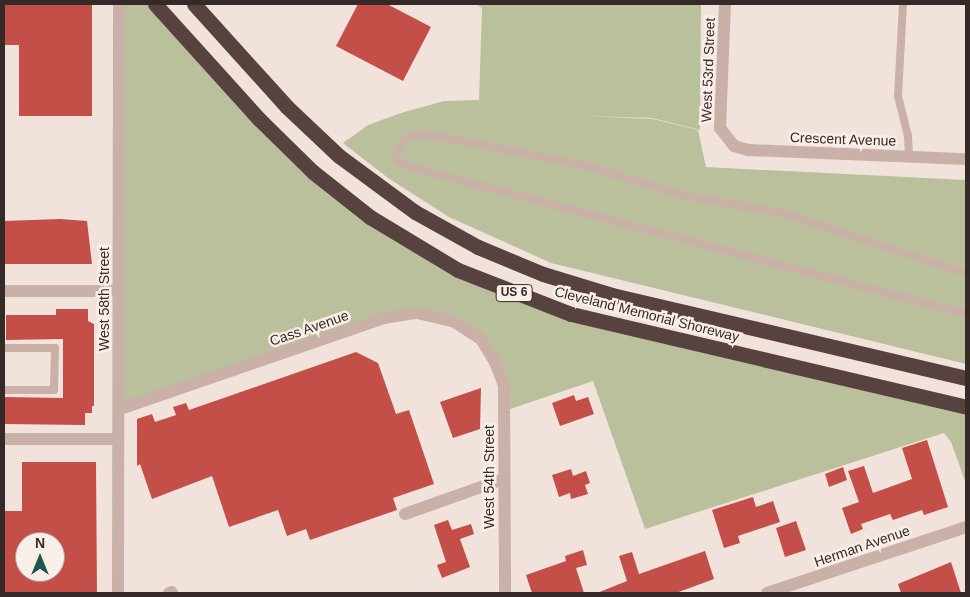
<!DOCTYPE html>
<style>
body{margin:0}
#map{position:relative;width:970px;height:597px;overflow:hidden;background:#f1e3dc;font-family:Arial,sans-serif}
div>[style]{position:absolute}
[style*='--x']{left:calc(var(--x)*1px);top:calc(var(--y)*1px);width:calc(var(--w)*1px);rotate:calc(var(--a)*1deg)}
.green>*{inset:0;background:#bbc09c}
.building>*{inset:0;background:#c34f48}
.service>*{height:8px;margin:-4px;padding:0 4px;transform-origin:4px;border-radius:4px;background:#c9b1a8}
.minor>*{height:12px;margin:-6px;padding:0 6px;transform-origin:6px;border-radius:6px;background:#c9b1a8}
.motorway>*{height:15px;margin:-7.5px;padding:0 7.5px;transform-origin:7.5px;border-radius:7.5px;background:#57423f}
span{translate:-50% -50%;white-space:nowrap;text-align:center;line-height:1.15;-webkit-text-stroke:5px #f9eee8;paint-order:stroke}
.shield-label span{padding:1px 4px;background:#f9eee8;border:1px solid;border-radius:4px;-webkit-text-stroke-width:0}
.shield-label{font-size:12px;color:#362a28;font-weight:700}
.street-label{font-size:14px;color:#362a28}
.frame{position:absolute;inset:0;border:5px solid #362a28;pointer-events:none}
.north{position:absolute;left:15px;top:532px;width:50px;height:50px;box-sizing:border-box;background:#f9eee8;border:1px solid #aba09b;border-radius:50%;rotate:0deg;font-size:14px;font-weight:700;line-height:20px;text-align:center;color:#362a28}
.north::after{content:'';display:block;margin:auto;width:18px;height:22px;background:#1e5650;clip-path:polygon(50% 0,100% 100%,50% 72%,0 100%)}
</style>
<div id="map">
<div class="green">
<i style="clip-path:polygon(119px 4px,155px 4px,331px 187px,503px 289px,966px 407px,966px 484px,951px 442px,944px 433px,645px 529px,593px 381px,504px 411px,504px 386px,481px 340px,453px 321px,417px 313px,120px 409px)"></i>
<i style="clip-path:polygon(476px 4px,701px 4px,700px 130px,652px 118px,583px 116px,653px 119px,698px 130px,706px 167px,966px 180px,966px 364px,551px 263px,449px 217px,388px 178px,343px 143px,368px 125px,401px 113px,444px 101px,479px 100px,482px 8px)"></i>
</div>
<div class="building">
<i style="clip-path:polygon(4px 4px,92px 4px,92px 116px,19px 116px,19px 45px,4px 45px)"></i>
<i style="clip-path:polygon(358px 4px,387px 4px,431px 27px,403px 81px,336px 46px)"></i>
<i style="clip-path:polygon(60px 219px,87px 221px,92px 264px,4px 264px,4px 221px)"></i>
<i style="clip-path:polygon(56px 309px,88px 309px,88px 321px,94px 324px,94px 406px,92px 406px,92px 413px,85px 413px,85px 425px,4px 424px,4px 397px,63px 398px,63px 339px,6px 340px,6px 315px,56px 315px)"></i>
<i style="clip-path:polygon(356px 352px,378px 363px,396px 414px,409px 410px,434px 484px,393px 498px,397px 510px,310px 540px,306px 529px,287px 536px,278px 510px,229px 527px,212px 476px,152px 499px,140px 464px,137px 466px,137px 419px,152px 414px,155px 422px,176px 415px,173px 407px,186px 403px,189px 410px)"></i>
<i style="clip-path:polygon(481px 388px,480px 429px,453px 438px,440px 402px)"></i>
<i style="clip-path:polygon(574px 395px,576px 401px,588px 397px,594px 414px,560px 426px,552px 403px)"></i>
<i style="clip-path:polygon(927px 440px,948px 507px,924px 515px,922px 510px,893px 520px,890px 514px,861px 524px,863px 529px,851px 534px,842px 508px,859px 502px,848px 471px,864px 466px,873px 493px,912px 479px,902px 448px)"></i>
<i style="clip-path:polygon(evenodd,22px 462px,96px 462px,97px 593px,4px 593px,4px 511px,22px 511px,22px 462px,25px 542px,55px 542px,55px 572px,25px 572px,25px 542px)"></i>
<i style="clip-path:polygon(843px 467px,847px 480px,829px 487px,825px 474px)"></i>
<i style="clip-path:polygon(571px 469px,573px 476px,586px 471px,590px 483px,585px 485px,588px 494px,571px 499px,570px 493px,559px 497px,552px 475px)"></i>
<i style="clip-path:polygon(753px 497px,756px 507px,773px 501px,780px 522px,738px 536px,740px 543px,724px 548px,712px 510px)"></i>
<i style="clip-path:polygon(448px 520px,452px 530px,471px 524px,474px 534px,460px 539px,470px 567px,442px 578px,437px 565px,446px 562px,434px 525px)"></i>
<i style="clip-path:polygon(796px 521px,806px 550px,785px 557px,776px 528px)"></i>
<i style="clip-path:polygon(583px 550px,587px 565px,576px 568px,584px 593px,532px 593px,526px 575px,566px 561px,565px 556px)"></i>
<i style="clip-path:polygon(705px 551px,714px 579px,676px 593px,597px 593px,627px 581px,619px 556px,632px 552px,639px 574px)"></i>
<i style="clip-path:polygon(951px 562px,961px 593px,901px 593px,898px 584px)"></i>
</div>
<div class="service">
<i style="--x:903;--y:4;--w:92;--a:93.1"></i>
<i style="--x:898;--y:96;--w:41;--a:76"></i>
<i style="--x:908;--y:136;--w:21;--a:87"></i>
<i style="--x:966;--y:273;--w:193;--a:-161.8"></i>
<i style="--x:783;--y:213;--w:105;--a:-170.1"></i>
<i style="--x:680;--y:195;--w:96;--a:-162.5"></i>
<i style="--x:588;--y:166;--w:165;--a:-168.8"></i>
<i style="--x:426;--y:134;--w:18;--a:174"></i>
<i style="--x:408;--y:136;--w:19;--a:129"></i>
<i style="--x:396;--y:151;--w:9;--a:84"></i>
<i style="--x:397;--y:160;--w:15;--a:28"></i>
<i style="--x:410;--y:167;--w:575;--a:14.81"></i>
<i style="--x:4;--y:348;--w:51;--a:0"></i>
<i style="--x:55;--y:348;--w:42;--a:91.4"></i>
<i style="--x:54;--y:390;--w:50;--a:180"></i>
</div>
<div class="minor">
<i style="--x:725;--y:4;--w:124;--a:92.3"></i>
<i style="--x:720;--y:128;--w:23;--a:52"></i>
<i style="--x:734;--y:146;--w:15;--a:16"></i>
<i style="--x:748;--y:150;--w:218;--a:2.4"></i>
<i style="--x:4;--y:291;--w:115;--a:0"></i>
<i style="--x:120;--y:409;--w:279;--a:-19"></i>
<i style="--x:384;--y:318;--w:33;--a:-9"></i>
<i style="--x:417;--y:313;--w:37;--a:13"></i>
<i style="--x:453;--y:321;--w:33;--a:33"></i>
<i style="--x:481;--y:339;--w:27;--a:59"></i>
<i style="--x:495;--y:362;--w:26;--a:69"></i>
<i style="--x:504;--y:386;--w:207;--a:89.7"></i>
<i style="--x:4;--y:439;--w:114;--a:0"></i>
<i style="--x:405;--y:514;--w:105;--a:-19.5"></i>
<i style="--x:118;--y:593;--w:589;--a:-89.9"></i>
<i style="--x:169;--y:593;--w:3;--a:-18"></i>
<i style="--x:767;--y:593;--w:210;--a:-18.3"></i>
</div>
<div class="motorway">
<i style="--x:155;--y:4;--w:155;--a:47.9"></i>
<i style="--x:259;--y:119;--w:76;--a:44.5"></i>
<i style="--x:313;--y:172;--w:73;--a:38.3"></i>
<i style="--x:370;--y:217;--w:103;--a:31.1"></i>
<i style="--x:458;--y:270;--w:121;--a:21.3"></i>
<i style="--x:571;--y:314;--w:406;--a:13.2"></i>
<i style="--x:194;--y:4;--w:139;--a:47.9"></i>
<i style="--x:287;--y:107;--w:71;--a:43.3"></i>
<i style="--x:339;--y:156;--w:94;--a:36.4"></i>
<i style="--x:415;--y:212;--w:72;--a:29.1"></i>
<i style="--x:478;--y:247;--w:70;--a:22.6"></i>
<i style="--x:543;--y:274;--w:72;--a:16.9"></i>
<i style="--x:612;--y:295;--w:364;--a:13.2"></i>
</div>
<div class="shield-label">
<span style="left:514px;top:293px">US 6</span>
</div>
<div class="street-label">
<span style="left:708px;top:70px;rotate:-88deg">West 53rd Street</span>
<span style="left:843px;top:139px;rotate:2deg">Crescent Avenue</span>
<span style="left:104px;top:299px;rotate:-90deg">West 58th Street</span>
<span style="left:647px;top:314px;rotate:14deg">Cleveland Memorial Shoreway</span>
<span style="left:309px;top:328px;rotate:-19deg">Cass Avenue</span>
<span style="left:489px;top:477px;rotate:-90deg">West 54th Street</span>
<span style="left:862px;top:546px;rotate:-19deg">Herman Avenue</span>
</div>
<div class="frame"></div>
<div class="north">N</div>
</div>
